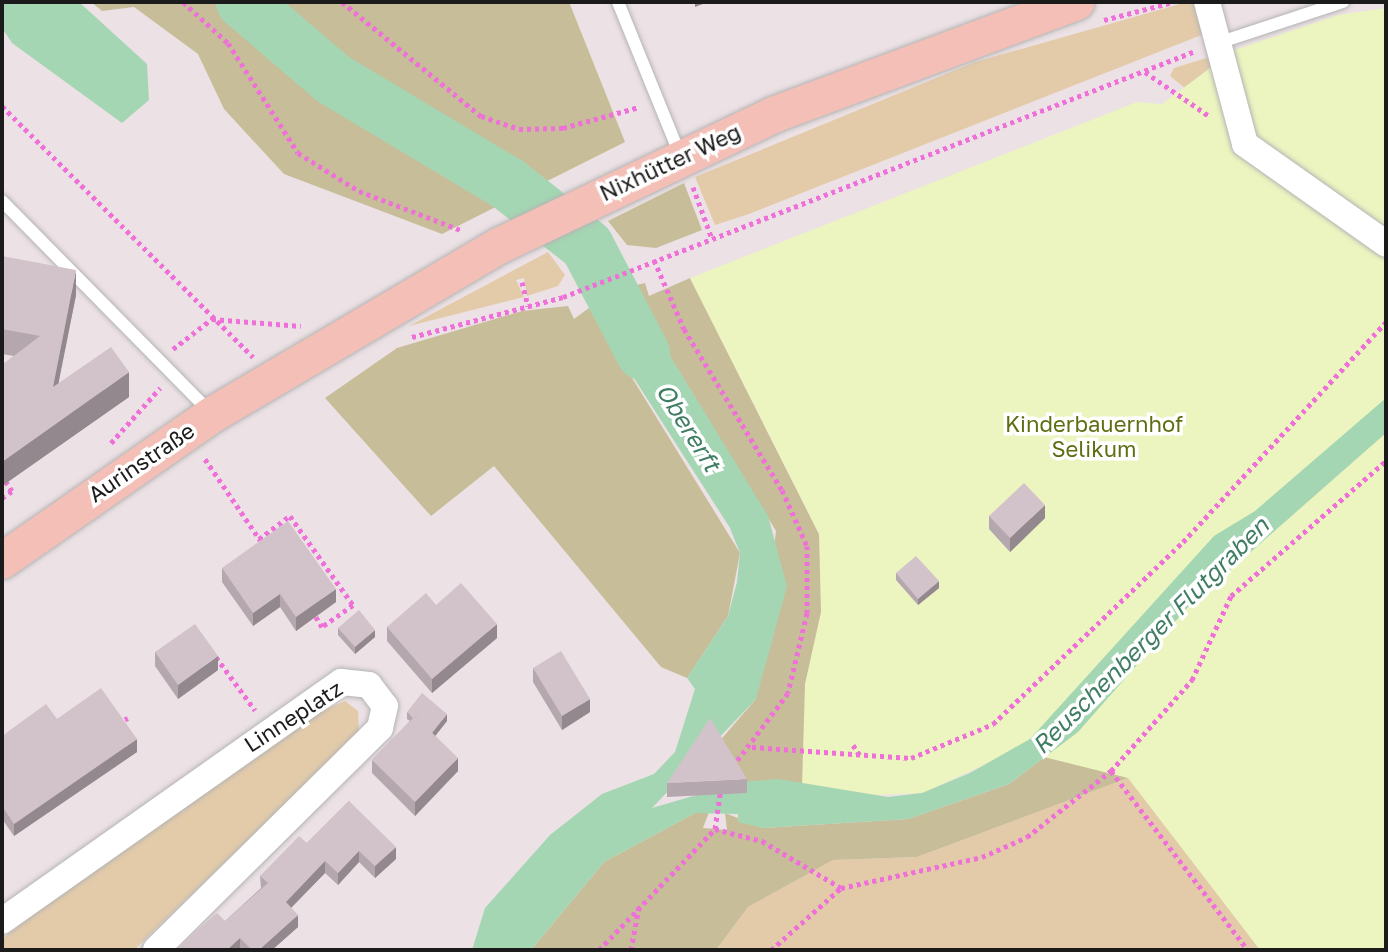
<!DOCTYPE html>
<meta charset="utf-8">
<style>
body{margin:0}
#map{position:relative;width:1388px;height:952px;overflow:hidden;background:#ece1e4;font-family:"Golos Text",sans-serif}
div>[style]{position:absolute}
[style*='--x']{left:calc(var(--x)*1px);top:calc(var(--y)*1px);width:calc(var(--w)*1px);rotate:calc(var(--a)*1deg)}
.grass>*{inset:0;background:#e3cbaa}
.forest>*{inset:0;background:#c8bd99}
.park>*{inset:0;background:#ecf4c0}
.water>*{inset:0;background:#a4d6b3}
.river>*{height:54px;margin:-27px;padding:0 27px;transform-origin:27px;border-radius:27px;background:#a4d6b3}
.path>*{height:5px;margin-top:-2.5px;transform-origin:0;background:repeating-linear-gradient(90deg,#ee70d8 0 4px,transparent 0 8px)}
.roads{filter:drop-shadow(0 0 2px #b4b4b4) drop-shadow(0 0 2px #b4b4b4)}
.lane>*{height:12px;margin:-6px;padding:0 6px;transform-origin:6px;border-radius:6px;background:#fff}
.street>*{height:26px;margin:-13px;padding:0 13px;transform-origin:13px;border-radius:13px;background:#fff}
.secondary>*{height:36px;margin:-18px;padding:0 18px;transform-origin:18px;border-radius:18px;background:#f3bfb7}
.wall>*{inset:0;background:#b5a7ae}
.shaded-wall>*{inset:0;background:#93888d}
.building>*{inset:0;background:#d2c2ca}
span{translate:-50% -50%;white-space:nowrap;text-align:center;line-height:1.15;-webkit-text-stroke:7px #fff;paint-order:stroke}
.street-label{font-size:22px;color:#1b1b1b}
.park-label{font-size:22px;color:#606e13}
.water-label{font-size:24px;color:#407e64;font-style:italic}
.frame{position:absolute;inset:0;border:4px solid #1b1b1b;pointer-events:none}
</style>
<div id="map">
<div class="grass">
<i style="clip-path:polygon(1187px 2px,1194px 2px,1204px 34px,749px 214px,715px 225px,695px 177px,975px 62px)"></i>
<i style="clip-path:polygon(1213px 56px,1207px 106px,1170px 76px,1174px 68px)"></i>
<i style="clip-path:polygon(548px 252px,565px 275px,558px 286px,527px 296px,524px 278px,516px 280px,524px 297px,409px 326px)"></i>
<i style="clip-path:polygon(1211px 695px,1386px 950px,716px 950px,748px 907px,833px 860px,917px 857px,1128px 778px)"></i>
<i style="clip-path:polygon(345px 701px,358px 711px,359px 733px,134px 950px,2px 950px,2px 939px,122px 846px,306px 719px)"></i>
</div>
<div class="forest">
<i style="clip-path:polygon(91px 2px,569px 2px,625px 142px,442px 234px,284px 174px,224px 109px,198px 54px,134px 7px,102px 11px)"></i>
<i style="clip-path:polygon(684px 183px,702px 230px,656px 248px,627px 245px,608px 221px)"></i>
<i style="clip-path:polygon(690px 278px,819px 534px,1386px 340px,802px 786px,741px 782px,717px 744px,756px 699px,776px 531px,628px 287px,645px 283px,649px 296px)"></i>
<i style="clip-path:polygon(568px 306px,574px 319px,589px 308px,740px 553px,728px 616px,687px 678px,661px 667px,494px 466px,431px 516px,325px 398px,397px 348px,522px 311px)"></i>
<i style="clip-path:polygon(1078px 732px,1128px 778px,917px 857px,833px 860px,748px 907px,716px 950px,531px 950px,604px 862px,695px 813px,709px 812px,703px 828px,727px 830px,725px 813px,763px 828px,908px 819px,1009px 784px)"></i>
</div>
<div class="park">
<i style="clip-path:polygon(1386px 8px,1386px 950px,1260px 950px,1128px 778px,1016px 750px,923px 793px,852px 796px,802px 786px,805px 684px,821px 612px,819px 534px,690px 278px,1137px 102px,1162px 104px,1234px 50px,1338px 15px)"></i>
</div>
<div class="water">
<i style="clip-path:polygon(2px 2px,79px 2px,147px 64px,149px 100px,122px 123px,12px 43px,2px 28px)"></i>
<i style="clip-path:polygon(619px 285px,628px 287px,768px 516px,787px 586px,756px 699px,652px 808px,741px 782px,778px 779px,888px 797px,922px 793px,970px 773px,1030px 739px,1214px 536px,1255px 511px,1386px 398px,1386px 433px,1188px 607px,1078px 732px,1009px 784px,908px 819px,763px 828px,738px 822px,738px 814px,695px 813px,604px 862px,531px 950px,472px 950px,485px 908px,550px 835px,602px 794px,654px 774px,675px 752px,695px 689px,687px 678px,728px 616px,737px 582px,740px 553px,730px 528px,589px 308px,593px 297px)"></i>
</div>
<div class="river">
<i style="--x:243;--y:2;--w:118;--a:40.5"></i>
<i style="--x:333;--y:79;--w:203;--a:30.9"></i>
<i style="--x:507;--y:183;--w:102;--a:38.2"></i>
<i style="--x:587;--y:246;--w:121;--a:62.4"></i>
</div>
<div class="path">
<i style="--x:183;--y:2;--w:61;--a:42.3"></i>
<i style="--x:228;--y:43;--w:130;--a:57.5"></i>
<i style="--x:298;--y:153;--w:72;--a:31.9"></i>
<i style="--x:359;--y:191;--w:111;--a:21"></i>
<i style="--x:342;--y:2;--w:180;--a:39.4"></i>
<i style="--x:481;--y:116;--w:40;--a:18.9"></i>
<i style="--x:519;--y:129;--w:44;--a:-1.3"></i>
<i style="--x:563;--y:128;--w:79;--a:-15.4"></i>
<i style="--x:1104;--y:20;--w:71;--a:-14.6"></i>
<i style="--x:1145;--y:72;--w:78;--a:34.5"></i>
<i style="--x:2;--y:106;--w:355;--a:45"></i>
<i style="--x:693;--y:187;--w:55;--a:69.9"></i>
<i style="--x:654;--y:260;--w:75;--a:66.5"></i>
<i style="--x:684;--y:329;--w:188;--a:58.7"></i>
<i style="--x:782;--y:490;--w:61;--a:65.9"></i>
<i style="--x:807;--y:546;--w:67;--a:90"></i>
<i style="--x:807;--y:613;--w:82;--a:103.4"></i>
<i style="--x:788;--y:693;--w:91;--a:127"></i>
<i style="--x:522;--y:282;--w:25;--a:76"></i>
<i style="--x:412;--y:337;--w:156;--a:-14.8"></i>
<i style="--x:563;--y:297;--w:678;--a:-21.27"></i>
<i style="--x:173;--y:349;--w:49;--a:-37.6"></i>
<i style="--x:212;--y:319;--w:89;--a:4.5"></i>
<i style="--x:111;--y:443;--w:74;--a:-48.3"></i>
<i style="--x:205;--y:459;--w:98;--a:55.8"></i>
<i style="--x:2;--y:498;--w:12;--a:-35"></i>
<i style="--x:12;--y:491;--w:11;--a:-124"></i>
<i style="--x:259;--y:539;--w:39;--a:-37"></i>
<i style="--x:290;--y:516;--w:109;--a:54.7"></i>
<i style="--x:353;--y:605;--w:38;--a:145"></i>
<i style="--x:322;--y:627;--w:12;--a:-121"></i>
<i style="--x:216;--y:657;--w:66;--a:53.7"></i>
<i style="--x:118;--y:723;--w:11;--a:-27"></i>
<i style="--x:853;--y:745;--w:14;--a:56"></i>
<i style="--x:752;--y:747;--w:159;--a:4"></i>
<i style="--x:911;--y:758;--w:89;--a:-22.5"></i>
<i style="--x:993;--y:724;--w:263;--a:-43.8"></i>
<i style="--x:1183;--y:542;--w:299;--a:-47.3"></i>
<i style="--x:1111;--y:771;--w:225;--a:52.6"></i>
<i style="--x:715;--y:829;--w:49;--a:14.3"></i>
<i style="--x:762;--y:841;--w:92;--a:30.7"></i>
<i style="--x:599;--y:950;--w:168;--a:-46.2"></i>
<i style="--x:715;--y:829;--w:41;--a:-81.7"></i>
<i style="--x:631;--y:950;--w:44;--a:-79.5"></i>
<i style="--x:771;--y:950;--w:94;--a:-41.5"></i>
<i style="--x:841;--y:888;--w:144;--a:-12.4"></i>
<i style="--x:982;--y:857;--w:49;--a:-24"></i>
<i style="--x:1027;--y:837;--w:107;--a:-38.2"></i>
<i style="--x:1111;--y:771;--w:122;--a:-48.3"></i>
<i style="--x:1192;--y:680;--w:93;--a:-65.1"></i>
<i style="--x:1231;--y:596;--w:206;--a:-41.1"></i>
</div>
<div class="roads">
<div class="lane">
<i style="--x:618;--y:2;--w:165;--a:67.9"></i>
<i style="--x:1218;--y:43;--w:132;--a:-18.2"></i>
<i style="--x:2;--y:201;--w:296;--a:45.4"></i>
</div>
<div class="street">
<i style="--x:1207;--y:2;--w:147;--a:75"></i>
<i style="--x:1245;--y:144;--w:173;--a:35.3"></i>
<i style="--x:2;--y:921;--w:415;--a:-35.2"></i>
<i style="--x:341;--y:682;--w:28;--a:6"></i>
<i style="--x:369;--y:685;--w:26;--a:53"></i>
<i style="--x:385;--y:706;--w:23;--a:103"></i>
<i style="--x:380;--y:728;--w:315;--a:135.3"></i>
</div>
<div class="secondary">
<i style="--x:2;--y:561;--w:256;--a:-34.8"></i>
<i style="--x:212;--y:415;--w:335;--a:-30.5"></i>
<i style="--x:501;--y:245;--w:301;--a:-25.5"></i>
<i style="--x:773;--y:115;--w:324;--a:-20.4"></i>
</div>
</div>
<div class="wall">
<i style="clip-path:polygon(2px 256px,76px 295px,58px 383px,129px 397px,2px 486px,2px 365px,14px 356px,2px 354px)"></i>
<i style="clip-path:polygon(989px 516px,1045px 518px,1010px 552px,989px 529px)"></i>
<i style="clip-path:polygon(222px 568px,336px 602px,296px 631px,280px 607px,253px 626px,222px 582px)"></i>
<i style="clip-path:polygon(896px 573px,939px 588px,918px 605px,896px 580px)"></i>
<i style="clip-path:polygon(436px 605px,497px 638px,432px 693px,387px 641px,387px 627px)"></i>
<i style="clip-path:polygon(338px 628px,375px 637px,355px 654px,338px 635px)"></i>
<i style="clip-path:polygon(155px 652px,218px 670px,178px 699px,155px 666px)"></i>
<i style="clip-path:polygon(533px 668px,590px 712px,562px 730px,533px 682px)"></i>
<i style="clip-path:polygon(407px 712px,447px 721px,435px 736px,458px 771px,415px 816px,372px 773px,372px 760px,410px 721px,407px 719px)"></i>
<i style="clip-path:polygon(57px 719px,137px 752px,14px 836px,2px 819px,2px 736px)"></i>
<i style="clip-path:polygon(747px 779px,747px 793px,667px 797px,667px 783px)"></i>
<i style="clip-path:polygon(349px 801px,396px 859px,375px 878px,359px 862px,338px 885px,325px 873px,291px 908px,298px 927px,272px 950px,174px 950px,225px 921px,261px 888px,260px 876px,307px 843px)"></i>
</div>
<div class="shaded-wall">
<i style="clip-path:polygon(695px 2px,708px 2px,695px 7px)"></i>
<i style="clip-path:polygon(76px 270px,76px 295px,53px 411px,53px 387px)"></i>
<i style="clip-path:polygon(129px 372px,129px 397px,2px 486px,2px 462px)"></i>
<i style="clip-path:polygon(1045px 505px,1045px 518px,1010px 552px,1010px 538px)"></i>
<i style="clip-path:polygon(939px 581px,939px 588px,918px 605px,918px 599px)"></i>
<i style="clip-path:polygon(336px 589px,336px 602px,296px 631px,296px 617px)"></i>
<i style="clip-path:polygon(280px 594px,280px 607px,253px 626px,253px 613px)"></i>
<i style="clip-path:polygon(497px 624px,497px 638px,432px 693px,432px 679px)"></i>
<i style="clip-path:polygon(375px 630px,375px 637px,355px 654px,355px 647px)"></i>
<i style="clip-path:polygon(218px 656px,218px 670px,178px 699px,178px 685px)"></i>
<i style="clip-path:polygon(590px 699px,590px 712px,562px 730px,562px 716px)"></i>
<i style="clip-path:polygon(447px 714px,447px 721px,432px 740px,432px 733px)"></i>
<i style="clip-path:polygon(137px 739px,137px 752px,14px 836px,14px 824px)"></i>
<i style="clip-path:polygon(458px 758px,458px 771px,415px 816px,415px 802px)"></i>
<i style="clip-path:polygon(396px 847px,396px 859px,375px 878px,375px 866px)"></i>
<i style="clip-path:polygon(359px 851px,359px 862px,338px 885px,338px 873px)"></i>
<i style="clip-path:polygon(325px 861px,325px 873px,286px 913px,286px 902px)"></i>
<i style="clip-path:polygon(298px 915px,298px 927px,272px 950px,259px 950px)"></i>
<i style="clip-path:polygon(240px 938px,240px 950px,227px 950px)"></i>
</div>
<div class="building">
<i style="clip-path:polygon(2px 256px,76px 270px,53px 387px,111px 347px,129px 372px,2px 462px,2px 365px,40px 336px,2px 329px)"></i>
<i style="clip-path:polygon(1024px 483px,1045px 505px,1010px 538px,989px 516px)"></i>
<i style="clip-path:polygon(288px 521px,336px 589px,296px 617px,280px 594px,253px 613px,222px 568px)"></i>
<i style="clip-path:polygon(916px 556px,939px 581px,918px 599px,896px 573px)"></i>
<i style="clip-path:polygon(461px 583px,497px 624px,432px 679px,387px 627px,426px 593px,436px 605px)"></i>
<i style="clip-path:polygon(359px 610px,375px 630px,355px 647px,338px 628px)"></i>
<i style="clip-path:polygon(195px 624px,218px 656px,178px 685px,155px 652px)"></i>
<i style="clip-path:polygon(561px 651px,590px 699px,562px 716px,533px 668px)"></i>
<i style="clip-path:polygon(101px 688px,137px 739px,14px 824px,2px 806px,2px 736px,46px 704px,57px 719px)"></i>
<i style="clip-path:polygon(422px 693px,447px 714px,432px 733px,415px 716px,413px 718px,407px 712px)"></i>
<i style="clip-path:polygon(415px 716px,458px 758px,415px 802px,372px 760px)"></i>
<i style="clip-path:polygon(710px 718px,747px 779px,667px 783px)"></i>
<i style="clip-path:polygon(349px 801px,396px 847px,375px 866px,359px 851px,338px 873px,325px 861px,286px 902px,298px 915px,259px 950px,252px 950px,240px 938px,227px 950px,174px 950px,217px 913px,225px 921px,268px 883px,260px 876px,299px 836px,307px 843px)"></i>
</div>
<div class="street-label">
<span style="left:670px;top:162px;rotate:-25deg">Nixhütter Weg</span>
<span style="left:141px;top:462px;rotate:-34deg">Aurinstraße</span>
<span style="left:293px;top:716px;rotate:-33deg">Linneplatz</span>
</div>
<div class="park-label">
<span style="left:1094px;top:436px">Kinderbauernhof<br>Selikum</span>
</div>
<div class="water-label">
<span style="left:689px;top:427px;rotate:58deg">Obererft</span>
<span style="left:1150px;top:635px;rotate:-45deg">Reuschenberger Flutgraben</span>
</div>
<div class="frame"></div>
</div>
